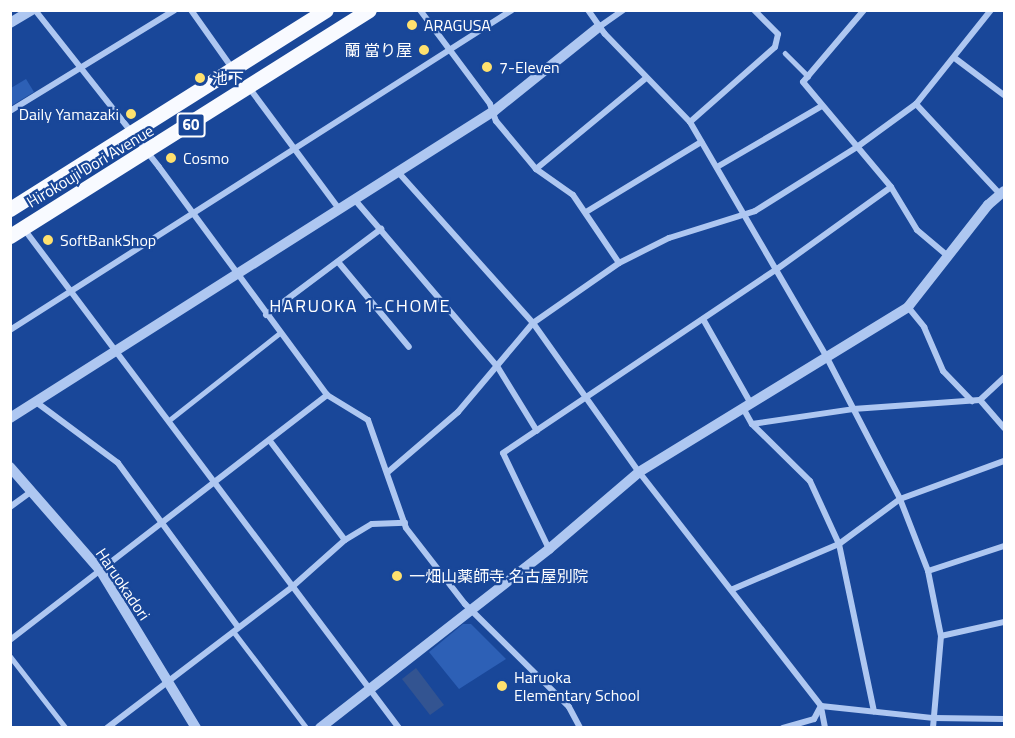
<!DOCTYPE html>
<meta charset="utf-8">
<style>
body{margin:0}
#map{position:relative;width:1015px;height:738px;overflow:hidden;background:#194799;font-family:"Titillium Web","Noto Sans JP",sans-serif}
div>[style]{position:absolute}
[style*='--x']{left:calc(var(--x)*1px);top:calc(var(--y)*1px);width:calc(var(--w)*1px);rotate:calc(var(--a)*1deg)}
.green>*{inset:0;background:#2d60b6}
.water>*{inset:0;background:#335491}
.service>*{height:4.5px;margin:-2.25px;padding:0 2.25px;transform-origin:2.25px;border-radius:2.25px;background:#aec7f1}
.minor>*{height:6px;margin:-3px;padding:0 3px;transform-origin:3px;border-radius:3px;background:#aec7f1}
.tertiary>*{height:10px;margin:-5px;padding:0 5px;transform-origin:5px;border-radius:5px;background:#aec7f1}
.primary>*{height:15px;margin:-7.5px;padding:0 7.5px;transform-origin:7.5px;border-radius:7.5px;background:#f8faff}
.dots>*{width:16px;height:16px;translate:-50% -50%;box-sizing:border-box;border:3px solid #194799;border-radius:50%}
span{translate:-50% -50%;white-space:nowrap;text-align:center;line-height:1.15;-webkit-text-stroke:4.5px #194799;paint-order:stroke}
.shield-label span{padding:2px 4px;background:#194799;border:2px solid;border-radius:4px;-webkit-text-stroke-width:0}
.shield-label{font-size:15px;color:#fff;font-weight:700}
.poi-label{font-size:16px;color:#fff}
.left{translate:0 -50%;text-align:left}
.right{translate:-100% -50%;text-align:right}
.street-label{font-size:16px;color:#fff}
.neighbourhood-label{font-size:18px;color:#fff;letter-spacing:1.5px}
.frame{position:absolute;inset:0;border:12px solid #fff;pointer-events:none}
</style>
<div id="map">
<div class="green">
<i style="clip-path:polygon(26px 79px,34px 92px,11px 106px,11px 88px)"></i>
<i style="clip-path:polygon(463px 624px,471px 624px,506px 659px,459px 689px,429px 652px)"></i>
</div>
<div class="water">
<i style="clip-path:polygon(416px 668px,444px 705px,430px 715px,402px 679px)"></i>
</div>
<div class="service">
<i style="--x:785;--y:53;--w:33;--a:45"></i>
<i style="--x:168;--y:421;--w:142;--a:-38.2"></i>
<i style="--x:234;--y:632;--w:121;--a:52.8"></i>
<i style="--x:10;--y:656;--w:91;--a:52.1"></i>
</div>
<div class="minor">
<i style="--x:35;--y:10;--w:200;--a:51.7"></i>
<i style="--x:159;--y:167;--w:283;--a:53.6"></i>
<i style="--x:327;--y:395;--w:48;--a:31.4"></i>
<i style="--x:368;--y:420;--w:114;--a:70.6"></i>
<i style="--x:406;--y:528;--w:96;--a:52.2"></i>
<i style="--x:465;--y:604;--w:146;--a:44.7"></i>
<i style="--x:569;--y:707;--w:24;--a:62"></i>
<i style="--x:191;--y:10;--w:71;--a:54.7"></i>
<i style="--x:420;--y:10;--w:117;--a:53.3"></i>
<i style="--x:490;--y:104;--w:18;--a:71"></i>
<i style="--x:496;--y:121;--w:62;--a:50.2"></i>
<i style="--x:536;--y:169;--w:45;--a:35.1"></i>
<i style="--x:573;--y:195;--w:82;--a:55.9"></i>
<i style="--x:588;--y:10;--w:29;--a:55"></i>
<i style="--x:605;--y:34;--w:122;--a:46"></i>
<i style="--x:690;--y:122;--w:271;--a:59.8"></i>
<i style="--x:826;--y:356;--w:161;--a:62.6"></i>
<i style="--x:900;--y:499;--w:77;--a:68.7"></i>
<i style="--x:928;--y:571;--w:66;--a:78.7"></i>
<i style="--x:941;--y:636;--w:92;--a:95"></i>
<i style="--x:864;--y:10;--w:94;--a:130.3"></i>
<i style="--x:803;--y:82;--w:137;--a:50"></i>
<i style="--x:891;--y:187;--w:50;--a:58.8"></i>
<i style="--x:917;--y:230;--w:42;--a:40.2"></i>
<i style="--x:599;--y:27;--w:29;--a:-35"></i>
<i style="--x:956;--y:59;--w:60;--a:36.9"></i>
<i style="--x:250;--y:89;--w:151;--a:53.4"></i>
<i style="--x:916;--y:104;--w:122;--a:47"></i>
<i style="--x:10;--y:111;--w:193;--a:-31.5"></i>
<i style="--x:690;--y:122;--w:113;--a:-41.4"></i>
<i style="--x:775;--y:47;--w:13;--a:-77"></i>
<i style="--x:778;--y:34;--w:34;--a:-135"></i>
<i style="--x:717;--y:167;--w:121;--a:-30.2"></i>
<i style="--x:536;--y:169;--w:143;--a:-39.6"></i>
<i style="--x:398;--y:172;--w:203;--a:48.2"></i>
<i style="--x:533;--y:323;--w:183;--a:54.6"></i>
<i style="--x:639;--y:472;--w:296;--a:52.1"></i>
<i style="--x:821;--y:706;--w:114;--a:6.1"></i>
<i style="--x:934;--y:718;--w:70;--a:0.8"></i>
<i style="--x:355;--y:200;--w:218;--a:49.5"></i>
<i style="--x:497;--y:366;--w:76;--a:58.4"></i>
<i style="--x:586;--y:212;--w:135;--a:-31.3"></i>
<i style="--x:24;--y:229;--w:624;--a:53.08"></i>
<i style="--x:339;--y:263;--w:109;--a:50.2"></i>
<i style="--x:908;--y:307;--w:26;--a:51"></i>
<i style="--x:924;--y:327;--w:48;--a:66.6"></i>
<i style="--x:943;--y:371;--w:42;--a:46"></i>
<i style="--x:266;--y:315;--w:144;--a:-36.8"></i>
<i style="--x:703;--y:319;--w:98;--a:60.5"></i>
<i style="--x:10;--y:330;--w:595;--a:-32.52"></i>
<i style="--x:980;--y:400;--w:33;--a:-43"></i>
<i style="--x:36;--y:402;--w:102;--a:36.6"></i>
<i style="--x:118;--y:463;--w:203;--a:53.8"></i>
<i style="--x:743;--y:408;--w:18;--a:61"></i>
<i style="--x:752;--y:424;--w:81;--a:44.5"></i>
<i style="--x:810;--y:481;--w:69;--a:65.3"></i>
<i style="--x:839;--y:544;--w:171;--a:78.2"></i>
<i style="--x:752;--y:424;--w:102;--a:-8.4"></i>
<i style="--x:853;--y:409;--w:127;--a:-4.1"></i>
<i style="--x:980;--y:400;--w:37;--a:49"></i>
<i style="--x:270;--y:441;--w:124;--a:52.9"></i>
<i style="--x:388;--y:472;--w:92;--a:-40.6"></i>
<i style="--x:458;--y:412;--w:116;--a:-49.9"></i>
<i style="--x:533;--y:323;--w:105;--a:-34.9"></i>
<i style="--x:619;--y:263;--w:56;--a:-26.6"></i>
<i style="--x:669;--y:238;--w:90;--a:-17.4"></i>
<i style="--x:755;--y:211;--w:120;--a:-32.1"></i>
<i style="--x:857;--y:147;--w:73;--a:-36.1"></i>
<i style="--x:916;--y:104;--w:120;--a:-51.4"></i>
<i style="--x:10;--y:507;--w:27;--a:-36"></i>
<i style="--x:549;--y:549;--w:106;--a:-115.6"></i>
<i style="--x:503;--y:453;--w:330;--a:-33.9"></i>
<i style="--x:777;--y:269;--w:140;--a:-35.7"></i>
<i style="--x:928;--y:571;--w:80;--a:-18.2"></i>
<i style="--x:733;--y:589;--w:115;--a:-23"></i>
<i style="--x:839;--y:544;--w:76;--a:-36.4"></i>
<i style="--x:900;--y:499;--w:111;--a:-20.1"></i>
<i style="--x:941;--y:636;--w:65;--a:-12.5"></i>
<i style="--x:10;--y:640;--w:401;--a:-37.7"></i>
<i style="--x:821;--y:707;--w:21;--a:79"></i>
<i style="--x:107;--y:728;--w:233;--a:-37.3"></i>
<i style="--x:292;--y:587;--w:71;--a:-41.6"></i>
<i style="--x:345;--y:540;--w:31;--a:-31"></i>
<i style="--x:372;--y:524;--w:33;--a:-2"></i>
<i style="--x:783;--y:728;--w:32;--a:-16"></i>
<i style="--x:814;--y:719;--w:15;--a:-62"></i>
</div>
<div class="tertiary">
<i style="--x:10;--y:23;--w:26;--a:-31"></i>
<i style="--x:10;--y:418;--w:573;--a:-32.39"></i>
<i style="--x:494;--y:111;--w:134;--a:-38.7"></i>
<i style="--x:10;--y:467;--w:137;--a:48.9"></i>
<i style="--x:100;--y:570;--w:185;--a:58.7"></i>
<i style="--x:320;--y:728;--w:291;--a:-38"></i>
<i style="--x:549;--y:549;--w:118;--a:-40.5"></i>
<i style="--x:639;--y:472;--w:316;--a:-31.5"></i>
<i style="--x:908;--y:307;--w:130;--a:-51.9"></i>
<i style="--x:988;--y:205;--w:21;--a:-41"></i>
</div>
<div class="primary">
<i style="--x:10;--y:209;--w:373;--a:-32.2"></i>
<i style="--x:10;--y:236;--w:424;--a:-32.2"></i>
</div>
<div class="dots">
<i style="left:412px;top:25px;background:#ffe16e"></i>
<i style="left:424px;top:50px;background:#ffe16e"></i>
<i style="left:487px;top:67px;background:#ffe16e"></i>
<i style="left:200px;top:78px;background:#ffe16e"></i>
<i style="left:131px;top:114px;background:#ffe16e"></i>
<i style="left:171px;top:158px;background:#ffe16e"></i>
<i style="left:48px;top:240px;background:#ffe16e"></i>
<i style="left:397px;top:576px;background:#ffe16e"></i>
<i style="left:502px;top:686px;background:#ffe16e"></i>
</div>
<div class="shield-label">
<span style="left:191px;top:125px">60</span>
</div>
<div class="poi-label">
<span class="left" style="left:424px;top:25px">ARAGUSA</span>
<span class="right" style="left:412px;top:50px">蘭 當り屋</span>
<span class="left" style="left:499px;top:67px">7-Eleven</span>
<span class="left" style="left:212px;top:78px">池下</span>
<span class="right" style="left:119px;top:114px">Daily Yamazaki</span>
<span class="left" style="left:183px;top:158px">Cosmo</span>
<span class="left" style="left:60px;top:240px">SoftBankShop</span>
<span class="left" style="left:409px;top:576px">一畑山薬師寺 名古屋別院</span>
<span class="left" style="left:514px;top:686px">Haruoka<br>Elementary School</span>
</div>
<div class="street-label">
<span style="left:90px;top:166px;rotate:-31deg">Hirokouji Dori Avenue</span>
<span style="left:123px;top:584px;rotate:56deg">Haruokadori</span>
</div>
<div class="neighbourhood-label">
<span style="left:360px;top:306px">HARUOKA 1-CHOME</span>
</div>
<div class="frame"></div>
</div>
